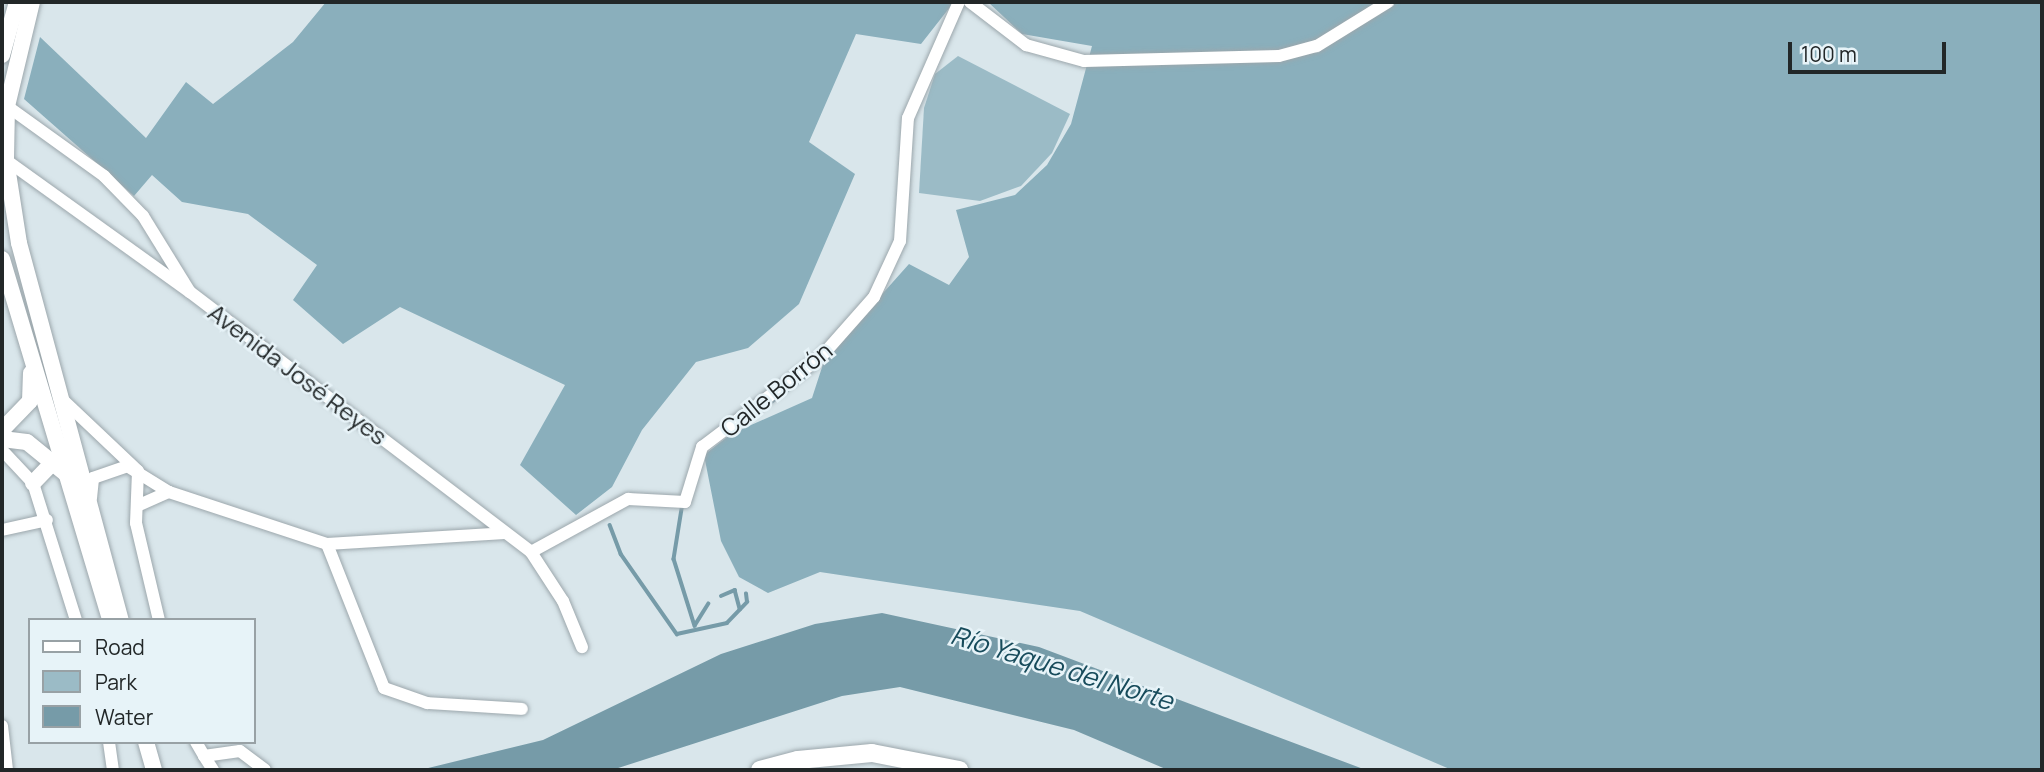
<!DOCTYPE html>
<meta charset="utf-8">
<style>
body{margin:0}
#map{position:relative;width:2044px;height:772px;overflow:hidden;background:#d9e6eb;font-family:Manrope,sans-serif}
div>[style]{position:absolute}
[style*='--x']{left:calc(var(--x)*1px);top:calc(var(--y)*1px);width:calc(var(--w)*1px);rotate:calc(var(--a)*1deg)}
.green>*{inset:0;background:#9bbbc6}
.forest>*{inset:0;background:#8aafbc}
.water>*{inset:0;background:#769ba8}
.stream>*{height:3.5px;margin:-1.75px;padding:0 1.75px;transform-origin:1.75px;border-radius:1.75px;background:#769ba8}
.roads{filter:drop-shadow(0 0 2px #9ca7ac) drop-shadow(0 0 2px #9ca7ac)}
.street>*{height:12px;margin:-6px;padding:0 6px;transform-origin:6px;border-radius:6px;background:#fff}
.secondary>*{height:16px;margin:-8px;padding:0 8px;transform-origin:8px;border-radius:8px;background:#fff}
.primary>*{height:18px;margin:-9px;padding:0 9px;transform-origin:9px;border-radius:9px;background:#fff}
span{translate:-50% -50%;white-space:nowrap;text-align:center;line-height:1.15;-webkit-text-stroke:5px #e7f3f8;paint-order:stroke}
.street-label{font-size:24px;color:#222728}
.water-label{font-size:26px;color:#174b5b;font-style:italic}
.frame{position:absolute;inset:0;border:4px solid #222728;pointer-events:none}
.legend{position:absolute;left:28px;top:618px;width:228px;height:126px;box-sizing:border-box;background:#e7f3f8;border:2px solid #98a1a5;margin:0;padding:9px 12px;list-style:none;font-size:21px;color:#222728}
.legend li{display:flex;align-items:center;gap:14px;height:35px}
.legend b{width:35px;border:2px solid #98a1a5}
.scale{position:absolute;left:1788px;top:42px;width:158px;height:32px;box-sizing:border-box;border:4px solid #222728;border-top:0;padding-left:9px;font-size:21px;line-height:24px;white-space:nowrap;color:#222728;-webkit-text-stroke:5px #e7f3f8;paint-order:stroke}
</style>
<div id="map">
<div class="green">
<i style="clip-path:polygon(958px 56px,1070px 114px,1052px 153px,1021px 186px,980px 201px,919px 193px,924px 108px,935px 74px)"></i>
</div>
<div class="forest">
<i style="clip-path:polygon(326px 2px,954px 2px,921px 44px,856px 34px,809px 142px,855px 174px,799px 304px,748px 348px,696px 362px,642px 430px,612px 487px,576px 515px,520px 465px,565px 385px,400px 307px,343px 344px,293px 300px,317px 265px,248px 214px,182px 202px,152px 175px,134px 196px,24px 99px,40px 37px,146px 138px,186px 82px,213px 104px,293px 42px)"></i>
<i style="clip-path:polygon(988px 2px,2042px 2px,2042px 770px,1452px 770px,1080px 611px,820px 572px,768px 593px,739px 577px,721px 541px,704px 455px,731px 434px,812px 398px,825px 358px,909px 264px,949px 285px,969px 257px,956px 210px,1015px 195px,1047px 165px,1071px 124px,1092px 46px,1022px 34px)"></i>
</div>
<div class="water">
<i style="clip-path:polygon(882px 613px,1039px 647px,1366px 770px,1168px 770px,1074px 730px,900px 687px,842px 696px,612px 770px,420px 770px,543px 740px,721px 654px,815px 624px)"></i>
</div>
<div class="stream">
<i style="--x:766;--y:406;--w:51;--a:-37.1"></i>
<i style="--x:683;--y:503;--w:57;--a:99.1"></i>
<i style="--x:674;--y:559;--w:70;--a:72.6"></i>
<i style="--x:610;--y:525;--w:31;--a:69"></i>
<i style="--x:621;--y:554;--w:98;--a:55"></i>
<i style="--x:677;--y:634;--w:51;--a:-12.4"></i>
<i style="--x:727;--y:623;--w:29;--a:-46"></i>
<i style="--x:747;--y:602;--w:8;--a:-97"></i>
<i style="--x:721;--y:596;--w:15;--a:-23"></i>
<i style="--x:735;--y:590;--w:20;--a:75"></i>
<i style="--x:695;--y:625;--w:25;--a:-58"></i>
</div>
<div class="roads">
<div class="street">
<i style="--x:970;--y:2;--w:71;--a:37.5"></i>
<i style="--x:1026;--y:45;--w:60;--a:15.4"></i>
<i style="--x:1084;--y:61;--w:195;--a:-1.5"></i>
<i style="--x:1279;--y:56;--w:39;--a:-15"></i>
<i style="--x:1317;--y:46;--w:84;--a:-31.8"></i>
<i style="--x:7;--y:106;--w:120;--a:35.8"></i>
<i style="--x:104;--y:176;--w:56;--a:45.7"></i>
<i style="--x:143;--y:216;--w:89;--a:58.3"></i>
<i style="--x:190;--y:292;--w:429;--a:37.3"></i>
<i style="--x:531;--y:552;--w:59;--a:56.9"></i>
<i style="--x:563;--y:601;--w:50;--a:67.6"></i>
<i style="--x:6;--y:160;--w:226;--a:35.7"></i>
<i style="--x:63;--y:400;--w:103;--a:43.4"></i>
<i style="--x:138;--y:471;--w:52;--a:92.2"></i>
<i style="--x:136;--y:523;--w:100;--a:76.7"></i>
<i style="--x:2;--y:450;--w:45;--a:46.8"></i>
<i style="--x:33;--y:483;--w:144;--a:72.6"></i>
<i style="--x:91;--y:498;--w:20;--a:-84"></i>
<i style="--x:93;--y:478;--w:36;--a:-19"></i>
<i style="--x:127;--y:466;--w:49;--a:31.8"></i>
<i style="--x:169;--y:492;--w:166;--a:18.2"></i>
<i style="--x:327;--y:544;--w:178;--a:-3.5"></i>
<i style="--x:137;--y:506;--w:35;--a:-24"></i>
<i style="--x:2;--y:530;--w:46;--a:-12.5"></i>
<i style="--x:327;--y:544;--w:155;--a:68.4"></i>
<i style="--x:384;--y:688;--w:46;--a:19.2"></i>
<i style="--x:427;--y:703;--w:95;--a:3.6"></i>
<i style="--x:531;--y:552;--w:111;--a:-28.7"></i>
<i style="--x:628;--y:499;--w:57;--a:3"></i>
<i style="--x:685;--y:502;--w:58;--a:-72.8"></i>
<i style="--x:702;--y:447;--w:149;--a:-37.1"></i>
<i style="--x:821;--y:357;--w:80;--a:-48.5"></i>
<i style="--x:874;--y:297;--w:62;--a:-65.1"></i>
<i style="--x:900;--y:241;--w:123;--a:-86.3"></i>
<i style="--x:908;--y:118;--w:127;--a:-66.3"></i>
<i style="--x:2;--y:726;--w:44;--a:83.5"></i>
<i style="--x:109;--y:742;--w:28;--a:82"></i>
<i style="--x:196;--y:742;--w:16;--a:60"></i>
<i style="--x:204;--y:756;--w:36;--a:-8"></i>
<i style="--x:240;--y:751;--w:31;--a:37"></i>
<i style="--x:204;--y:756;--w:17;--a:57"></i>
</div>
<div class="secondary">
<i style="--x:32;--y:2;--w:107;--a:103.5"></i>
<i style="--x:7;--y:106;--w:54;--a:91.1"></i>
<i style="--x:6;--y:160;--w:84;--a:81.1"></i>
<i style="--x:19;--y:243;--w:391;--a:74.9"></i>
<i style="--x:2;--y:55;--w:55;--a:-74.2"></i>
<i style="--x:2;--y:259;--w:377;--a:73.3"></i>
<i style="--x:2;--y:430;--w:40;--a:-46"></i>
<i style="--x:30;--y:401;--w:28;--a:-88"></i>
<i style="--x:2;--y:439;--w:25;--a:7"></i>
<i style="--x:27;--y:442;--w:49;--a:39.2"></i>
<i style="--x:33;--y:483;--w:30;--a:-46"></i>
<i style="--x:146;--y:742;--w:29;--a:74"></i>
</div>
<div class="primary">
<i style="--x:760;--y:770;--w:39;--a:-15"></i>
<i style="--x:798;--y:760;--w:74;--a:-5.4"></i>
<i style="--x:872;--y:753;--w:89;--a:11.1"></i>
</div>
</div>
<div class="street-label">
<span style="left:298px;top:374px;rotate:37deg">Avenida José Reyes</span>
<span style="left:776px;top:389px;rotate:-39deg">Calle Borrón</span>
</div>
<div class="water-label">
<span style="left:1062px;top:668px;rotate:17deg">Río Yaque del Norte</span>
</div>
<div class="frame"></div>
<ul class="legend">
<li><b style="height:9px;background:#fff"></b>Road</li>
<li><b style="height:19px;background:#9bbbc6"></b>Park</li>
<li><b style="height:19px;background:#769ba8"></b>Water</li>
</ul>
<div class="scale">100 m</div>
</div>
